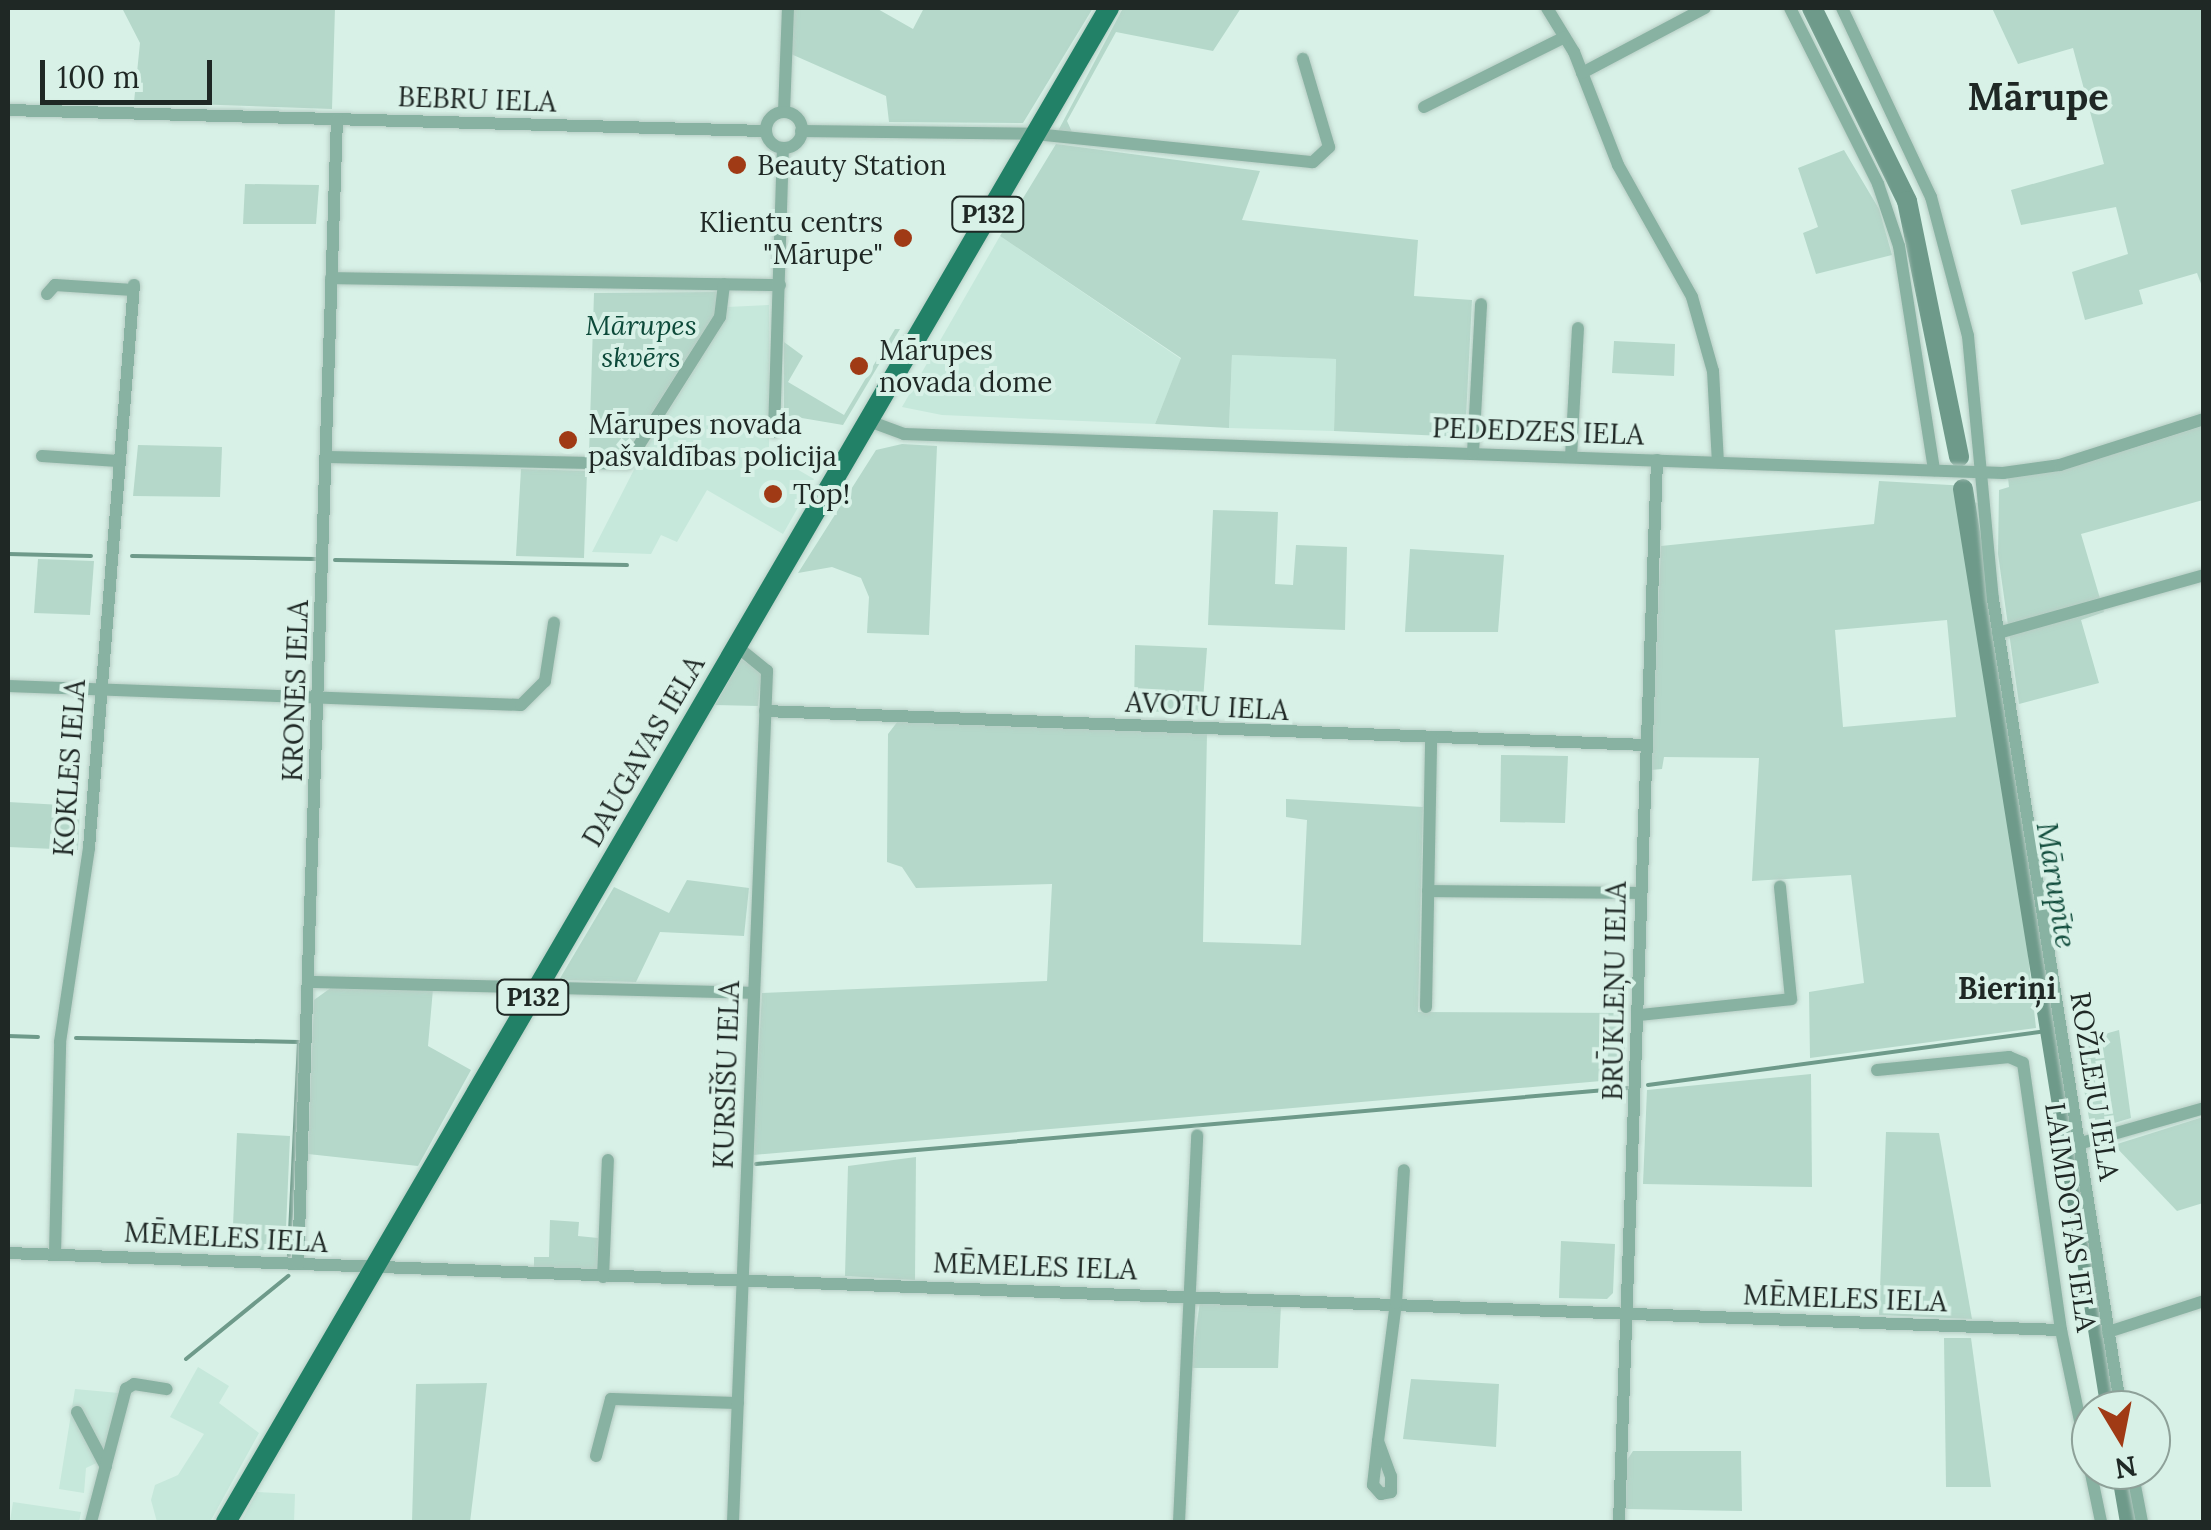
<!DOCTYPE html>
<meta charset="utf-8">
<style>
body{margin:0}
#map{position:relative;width:2211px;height:1530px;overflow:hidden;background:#d8f1e7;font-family:Lora,serif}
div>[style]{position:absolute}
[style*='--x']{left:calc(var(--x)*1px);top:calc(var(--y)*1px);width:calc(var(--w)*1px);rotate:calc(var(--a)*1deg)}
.built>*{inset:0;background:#c6e8db}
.green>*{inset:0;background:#b5d8ca}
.stream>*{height:4px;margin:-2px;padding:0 2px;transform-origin:2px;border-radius:2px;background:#6e9a8a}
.river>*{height:20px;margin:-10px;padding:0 10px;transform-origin:10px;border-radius:10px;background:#6e9a8a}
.roads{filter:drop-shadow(0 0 2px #b7cdc4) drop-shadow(0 0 2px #b7cdc4)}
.street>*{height:12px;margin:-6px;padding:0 6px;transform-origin:6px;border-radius:6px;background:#88b2a2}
.street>.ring{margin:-6px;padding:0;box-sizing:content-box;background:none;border:12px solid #88b2a2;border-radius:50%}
.primary>*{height:20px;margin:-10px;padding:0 10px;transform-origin:10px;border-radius:10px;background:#228167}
.dots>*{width:28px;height:28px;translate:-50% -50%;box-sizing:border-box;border:5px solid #d8f1e7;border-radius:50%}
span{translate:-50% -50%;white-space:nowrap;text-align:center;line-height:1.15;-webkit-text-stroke:8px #d8f1e7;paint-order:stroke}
.shield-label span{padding:2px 8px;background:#d8f1e7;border:2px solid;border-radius:8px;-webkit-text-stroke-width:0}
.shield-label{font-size:25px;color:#1f2825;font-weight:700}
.street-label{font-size:28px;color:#1f2825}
.poi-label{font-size:28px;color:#1f2825}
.left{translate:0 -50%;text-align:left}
.right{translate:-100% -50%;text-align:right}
.park-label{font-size:28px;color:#0c4939;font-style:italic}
.water-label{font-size:30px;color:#124d3d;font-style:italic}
.neighbourhood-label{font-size:30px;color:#1f2825;font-weight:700}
.district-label{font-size:38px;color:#1f2825;font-weight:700}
.frame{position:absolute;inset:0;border:10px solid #1f2825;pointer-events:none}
.north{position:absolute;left:2071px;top:1390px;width:100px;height:100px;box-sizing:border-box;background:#d8f1e7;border:2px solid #8ea199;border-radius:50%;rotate:170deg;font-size:28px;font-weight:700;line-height:40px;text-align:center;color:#1f2825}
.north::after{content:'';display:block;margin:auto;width:35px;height:45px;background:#a03a15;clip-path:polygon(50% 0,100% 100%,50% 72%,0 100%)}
.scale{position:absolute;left:40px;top:60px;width:172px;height:45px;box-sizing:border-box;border:5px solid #1f2825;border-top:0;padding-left:12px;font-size:30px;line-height:35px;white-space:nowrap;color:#1f2825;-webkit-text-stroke:8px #d8f1e7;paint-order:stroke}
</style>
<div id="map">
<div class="built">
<i style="clip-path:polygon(1000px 236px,1181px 359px,1155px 424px,942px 415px,902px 407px)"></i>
<i style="clip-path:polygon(769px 305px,769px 453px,814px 479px,783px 534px,707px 490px,677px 542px,661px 535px,651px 554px,592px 552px,642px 454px,726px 319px,727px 307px)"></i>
<i style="clip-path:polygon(1232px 355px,1336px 359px,1334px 431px,1229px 428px)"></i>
<i style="clip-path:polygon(198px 1367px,229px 1386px,219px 1403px,259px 1433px,210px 1522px,157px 1522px,151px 1500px,155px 1485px,178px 1475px,204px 1434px,170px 1417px)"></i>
<i style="clip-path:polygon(75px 1389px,119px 1393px,107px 1458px,86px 1468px,84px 1493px,59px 1489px)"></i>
<i style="clip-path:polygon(257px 1492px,295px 1494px,294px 1522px,241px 1522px)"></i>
<i style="clip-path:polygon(13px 1502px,81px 1512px,79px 1522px,10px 1521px)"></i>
</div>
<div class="green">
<i style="clip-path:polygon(122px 8px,335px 8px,332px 109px,134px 102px,140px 43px)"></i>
<i style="clip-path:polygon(793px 8px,876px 8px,913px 29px,924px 8px,1093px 8px,1023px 123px,889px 122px,886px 96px,791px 54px)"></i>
<i style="clip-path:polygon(1123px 8px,1241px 8px,1213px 51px,1116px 32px,1067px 121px,1072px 132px,1058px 131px)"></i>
<i style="clip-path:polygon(1992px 8px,2203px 8px,2203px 289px,2197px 273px,2139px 290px,2143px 304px,2085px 320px,2072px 272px,2128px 254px,2116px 207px,2021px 225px,2011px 190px,2104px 164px,2073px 48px,2018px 64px)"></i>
<i style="clip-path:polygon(1056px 144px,1260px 171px,1242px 220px,1418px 240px,1414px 296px,1472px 300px,1465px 437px,1334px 431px,1336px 359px,1232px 355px,1229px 428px,1155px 424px,1181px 358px,1000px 236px)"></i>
<i style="clip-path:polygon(1844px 150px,1879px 209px,1892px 255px,1816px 274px,1803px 233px,1818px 227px,1798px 168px)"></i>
<i style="clip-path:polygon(245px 184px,319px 185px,316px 224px,243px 224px)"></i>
<i style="clip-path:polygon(717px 292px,721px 304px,628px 450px,589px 455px,594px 293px)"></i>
<i style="clip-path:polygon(895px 329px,900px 329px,843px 425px,784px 415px,784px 342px,803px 356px,788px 382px,844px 415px)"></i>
<i style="clip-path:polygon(1614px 341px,1675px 344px,1674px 376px,1612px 373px)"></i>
<i style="clip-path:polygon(2203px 426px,2203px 500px,2081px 534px,2104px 612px,2081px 620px,2099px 683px,2019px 704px,1998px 554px,1999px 490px,2009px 487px,2008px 478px,2060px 471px)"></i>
<i style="clip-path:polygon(902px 444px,937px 446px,929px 635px,867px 633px,869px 597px,861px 578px,832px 567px,798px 573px,876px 450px)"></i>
<i style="clip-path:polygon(138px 445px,222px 447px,220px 497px,133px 496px)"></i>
<i style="clip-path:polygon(521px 469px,587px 471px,584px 558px,516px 556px)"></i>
<i style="clip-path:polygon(evenodd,1879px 481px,1968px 486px,1970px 502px,1979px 503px,2036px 1028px,1810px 1058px,1809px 992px,1864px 983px,1851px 875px,1752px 881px,1759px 758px,1664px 757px,1662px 769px,1651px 770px,1661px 546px,1874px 524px,1879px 481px,1947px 620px,1956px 717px,1843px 727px,1835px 630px,1947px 620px)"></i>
<i style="clip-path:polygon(1213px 510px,1278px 512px,1275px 584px,1293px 585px,1296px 545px,1347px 547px,1345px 630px,1208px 625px)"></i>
<i style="clip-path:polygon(1410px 549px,1504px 555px,1498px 632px,1405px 632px)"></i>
<i style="clip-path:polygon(38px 559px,94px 561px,90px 615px,34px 613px)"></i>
<i style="clip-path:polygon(1135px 645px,1207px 648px,1202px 713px,1134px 711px)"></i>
<i style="clip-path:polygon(741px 659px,761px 672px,758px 706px,715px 705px)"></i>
<i style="clip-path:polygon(898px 721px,1207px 733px,1203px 942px,1301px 945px,1307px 820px,1286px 817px,1286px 799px,1423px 807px,1418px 1012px,1626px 1013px,1624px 1079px,753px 1155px,762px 993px,1047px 981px,1052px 884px,916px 888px,902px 867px,887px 862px,888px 734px)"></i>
<i style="clip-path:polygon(1501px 755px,1568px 756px,1565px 823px,1500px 822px)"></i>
<i style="clip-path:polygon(8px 802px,80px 806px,78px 850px,8px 847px)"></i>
<i style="clip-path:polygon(687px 880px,749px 888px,744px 936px,660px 932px,636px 982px,559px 980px,614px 887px,669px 913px)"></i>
<i style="clip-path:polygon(332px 987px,433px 989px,428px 1046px,471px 1070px,418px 1166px,308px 1154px,314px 1000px)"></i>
<i style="clip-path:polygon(2119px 1030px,2131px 1118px,2091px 1130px,2076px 1042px)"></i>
<i style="clip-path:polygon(1811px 1074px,1812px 1187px,1643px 1184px,1647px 1090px)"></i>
<i style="clip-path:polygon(2203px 1117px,2203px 1203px,2177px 1211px,2114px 1145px)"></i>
<i style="clip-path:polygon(1886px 1132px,1939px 1133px,1972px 1319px,1879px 1315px)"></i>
<i style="clip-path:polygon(237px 1133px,290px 1136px,285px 1251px,232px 1249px)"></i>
<i style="clip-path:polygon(916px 1157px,915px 1280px,845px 1276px,848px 1166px)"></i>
<i style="clip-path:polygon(550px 1220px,579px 1222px,578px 1236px,598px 1238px,597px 1270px,534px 1267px,534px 1257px,549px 1257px)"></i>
<i style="clip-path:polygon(1561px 1241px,1615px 1244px,1613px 1293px,1607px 1299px,1559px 1298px)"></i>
<i style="clip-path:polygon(1200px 1301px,1281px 1304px,1278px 1368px,1191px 1368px)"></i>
<i style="clip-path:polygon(1944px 1338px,1971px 1338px,1991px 1487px,1946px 1487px)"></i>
<i style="clip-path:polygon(1411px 1379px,1499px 1384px,1496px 1447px,1403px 1439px)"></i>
<i style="clip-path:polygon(487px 1383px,470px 1522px,412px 1522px,416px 1384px)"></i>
<i style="clip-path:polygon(1633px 1451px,1741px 1451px,1742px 1511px,1626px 1509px,1627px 1460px)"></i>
</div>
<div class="stream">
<i style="--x:8;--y:554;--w:83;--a:1.4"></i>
<i style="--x:132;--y:556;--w:184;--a:0.9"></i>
<i style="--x:335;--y:560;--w:292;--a:1"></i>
<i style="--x:8;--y:1036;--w:30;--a:2"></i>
<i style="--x:76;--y:1038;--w:223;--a:1"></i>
<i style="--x:299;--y:1042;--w:214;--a:92.7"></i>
<i style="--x:1648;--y:1085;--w:406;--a:-7.7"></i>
<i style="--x:756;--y:1164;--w:876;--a:-4.98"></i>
<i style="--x:186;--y:1359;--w:132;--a:-39.1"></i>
</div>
<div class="river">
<i style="--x:1812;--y:8;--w:215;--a:63.8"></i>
<i style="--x:1907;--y:201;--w:261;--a:78.5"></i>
<i style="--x:1963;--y:489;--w:933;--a:80.87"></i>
<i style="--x:2121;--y:1470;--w:53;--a:80.2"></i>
</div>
<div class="roads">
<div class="street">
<i style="--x:1547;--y:8;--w:52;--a:58.5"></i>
<i style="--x:1574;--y:52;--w:121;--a:68.7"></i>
<i style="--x:1618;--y:165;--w:151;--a:60.7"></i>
<i style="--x:1692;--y:297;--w:77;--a:74.2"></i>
<i style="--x:1713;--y:371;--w:91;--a:86.9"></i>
<i style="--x:1790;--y:8;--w:197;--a:63.4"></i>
<i style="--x:1878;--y:184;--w:65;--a:71.3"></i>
<i style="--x:1899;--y:246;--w:227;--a:81.1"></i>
<i style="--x:1842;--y:8;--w:209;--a:64.8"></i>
<i style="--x:1931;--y:197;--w:144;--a:75.1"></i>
<i style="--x:1968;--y:336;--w:264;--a:84.6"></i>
<i style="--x:1993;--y:599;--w:821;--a:81.03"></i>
<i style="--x:1582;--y:73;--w:139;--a:-27.9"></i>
<i style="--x:1424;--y:107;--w:157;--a:-26.4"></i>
<i style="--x:8;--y:110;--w:757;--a:1.59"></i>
<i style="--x:784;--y:112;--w:104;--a:-87.8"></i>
<i class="ring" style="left:766px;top:112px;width:24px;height:24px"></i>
<i style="--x:801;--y:131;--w:234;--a:0.7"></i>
<i style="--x:1035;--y:134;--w:279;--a:5.8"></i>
<i style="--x:1313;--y:162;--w:22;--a:-43"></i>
<i style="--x:1329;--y:147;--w:92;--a:-106.5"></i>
<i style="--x:331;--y:278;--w:449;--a:0.9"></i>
<i style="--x:47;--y:294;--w:12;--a:-48"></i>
<i style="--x:55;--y:285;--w:78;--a:3.7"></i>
<i style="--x:866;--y:420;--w:40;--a:20.2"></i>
<i style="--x:904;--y:434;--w:1100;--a:2.03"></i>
<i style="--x:2003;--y:473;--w:58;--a:-8"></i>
<i style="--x:2060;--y:465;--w:151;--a:-17.7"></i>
<i style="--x:774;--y:432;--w:284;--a:-88.2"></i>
<i style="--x:1473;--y:453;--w:149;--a:-86.9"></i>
<i style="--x:42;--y:456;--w:76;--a:3.8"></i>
<i style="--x:328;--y:457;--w:299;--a:1.3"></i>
<i style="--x:627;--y:464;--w:174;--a:-57.7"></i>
<i style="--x:720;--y:317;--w:33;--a:-83"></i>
<i style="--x:1571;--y:457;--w:129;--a:-86.9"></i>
<i style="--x:1998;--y:633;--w:214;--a:-15.7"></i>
<i style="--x:8;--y:686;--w:513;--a:2.12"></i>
<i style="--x:521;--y:705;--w:34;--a:-45"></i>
<i style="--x:545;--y:681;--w:59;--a:-81.2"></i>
<i style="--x:765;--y:711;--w:881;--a:2.21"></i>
<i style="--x:1428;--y:891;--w:213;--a:0.5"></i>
<i style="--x:310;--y:982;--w:444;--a:1.4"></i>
<i style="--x:1426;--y:1007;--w:270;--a:-88.9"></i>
<i style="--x:1640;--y:1015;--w:152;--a:-6"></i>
<i style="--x:1791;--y:999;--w:113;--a:-95.6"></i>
<i style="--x:1877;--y:1070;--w:133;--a:-5.6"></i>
<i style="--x:2009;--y:1057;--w:15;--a:23"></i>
<i style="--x:2023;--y:1063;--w:270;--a:81.9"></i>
<i style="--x:2061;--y:1330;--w:196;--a:78.2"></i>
<i style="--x:2078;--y:1144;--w:131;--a:-15.9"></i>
<i style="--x:8;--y:1253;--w:2054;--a:2.15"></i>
<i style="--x:55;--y:1254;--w:212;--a:-88.6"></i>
<i style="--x:60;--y:1042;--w:196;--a:-81.5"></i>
<i style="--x:89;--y:848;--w:565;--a:-85.43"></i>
<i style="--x:298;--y:1264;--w:1145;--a:-88.05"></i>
<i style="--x:603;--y:1277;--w:117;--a:-87.6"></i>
<i style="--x:2108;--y:1332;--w:101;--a:-17.9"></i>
<i style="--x:77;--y:1412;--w:62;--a:62.2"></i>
<i style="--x:1378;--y:1441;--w:37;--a:70"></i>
<i style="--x:1391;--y:1476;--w:16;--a:90"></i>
<i style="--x:1391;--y:1492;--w:10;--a:169"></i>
<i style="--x:1381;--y:1494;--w:12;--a:-132"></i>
<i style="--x:1373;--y:1485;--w:44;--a:-83.5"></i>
<i style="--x:1378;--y:1441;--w:139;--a:-82.6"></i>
<i style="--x:1396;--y:1303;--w:133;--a:-86.6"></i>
<i style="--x:596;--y:1456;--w:59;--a:-75.3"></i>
<i style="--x:611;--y:1399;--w:127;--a:1.8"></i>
<i style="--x:2132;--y:1470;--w:53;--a:79.1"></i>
<i style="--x:91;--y:1522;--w:138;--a:-75.3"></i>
<i style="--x:126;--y:1389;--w:9;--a:-32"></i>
<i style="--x:134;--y:1384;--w:33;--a:9"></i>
<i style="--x:733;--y:1522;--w:852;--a:-87.71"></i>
<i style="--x:767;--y:671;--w:41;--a:-140.9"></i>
<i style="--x:1179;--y:1522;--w:387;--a:-87.3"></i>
<i style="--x:1619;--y:1522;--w:1063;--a:-87.95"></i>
</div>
<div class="primary">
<i style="--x:226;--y:1522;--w:1753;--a:-59.75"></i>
</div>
</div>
<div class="dots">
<i style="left:737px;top:165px;background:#a03a15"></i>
<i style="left:903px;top:238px;background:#a03a15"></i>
<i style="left:859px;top:366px;background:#a03a15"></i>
<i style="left:568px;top:440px;background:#a03a15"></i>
<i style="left:773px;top:494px;background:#a03a15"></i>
</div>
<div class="shield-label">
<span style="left:988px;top:214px">P132</span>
<span style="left:533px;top:997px">P132</span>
</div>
<div class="street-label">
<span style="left:477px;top:99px;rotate:2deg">BEBRU IELA</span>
<span style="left:1538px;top:431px;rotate:2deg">PEDEDZES IELA</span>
<span style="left:295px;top:691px;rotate:-88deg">KRONES IELA</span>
<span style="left:1207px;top:706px;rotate:3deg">AVOTU IELA</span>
<span style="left:643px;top:751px;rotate:-60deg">DAUGAVAS IELA</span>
<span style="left:69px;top:768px;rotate:-86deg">KOKLES IELA</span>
<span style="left:1614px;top:991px;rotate:-89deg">BRŪKLEŅU IELA</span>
<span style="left:726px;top:1075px;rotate:-88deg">KURSĪŠU IELA</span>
<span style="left:2095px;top:1086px;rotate:81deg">ROŽLEJU IELA</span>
<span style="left:2071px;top:1217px;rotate:82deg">LAIMDOTAS IELA</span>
<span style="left:226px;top:1237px;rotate:3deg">MĒMELES IELA</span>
<span style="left:1035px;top:1266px;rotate:2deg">MĒMELES IELA</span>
<span style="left:1845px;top:1298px;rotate:2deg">MĒMELES IELA</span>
</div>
<div class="poi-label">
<span class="left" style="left:757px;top:165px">Beauty Station</span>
<span class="right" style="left:883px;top:238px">Klientu centrs<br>"Mārupe"</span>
<span class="left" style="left:879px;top:366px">Mārupes<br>novada dome</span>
<span class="left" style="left:588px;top:440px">Mārupes novada<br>pašvaldības policija</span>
<span class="left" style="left:793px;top:494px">Top!</span>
</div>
<div class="park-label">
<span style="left:641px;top:341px">Mārupes<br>skvērs</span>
</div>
<div class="water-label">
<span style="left:2057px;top:885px;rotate:81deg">Mārupīte</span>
</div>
<div class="neighbourhood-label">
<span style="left:2007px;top:988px">Bieriņi</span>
</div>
<div class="district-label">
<span style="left:2038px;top:97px">Mārupe</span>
</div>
<div class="frame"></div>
<div class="north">N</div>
<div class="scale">100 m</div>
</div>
